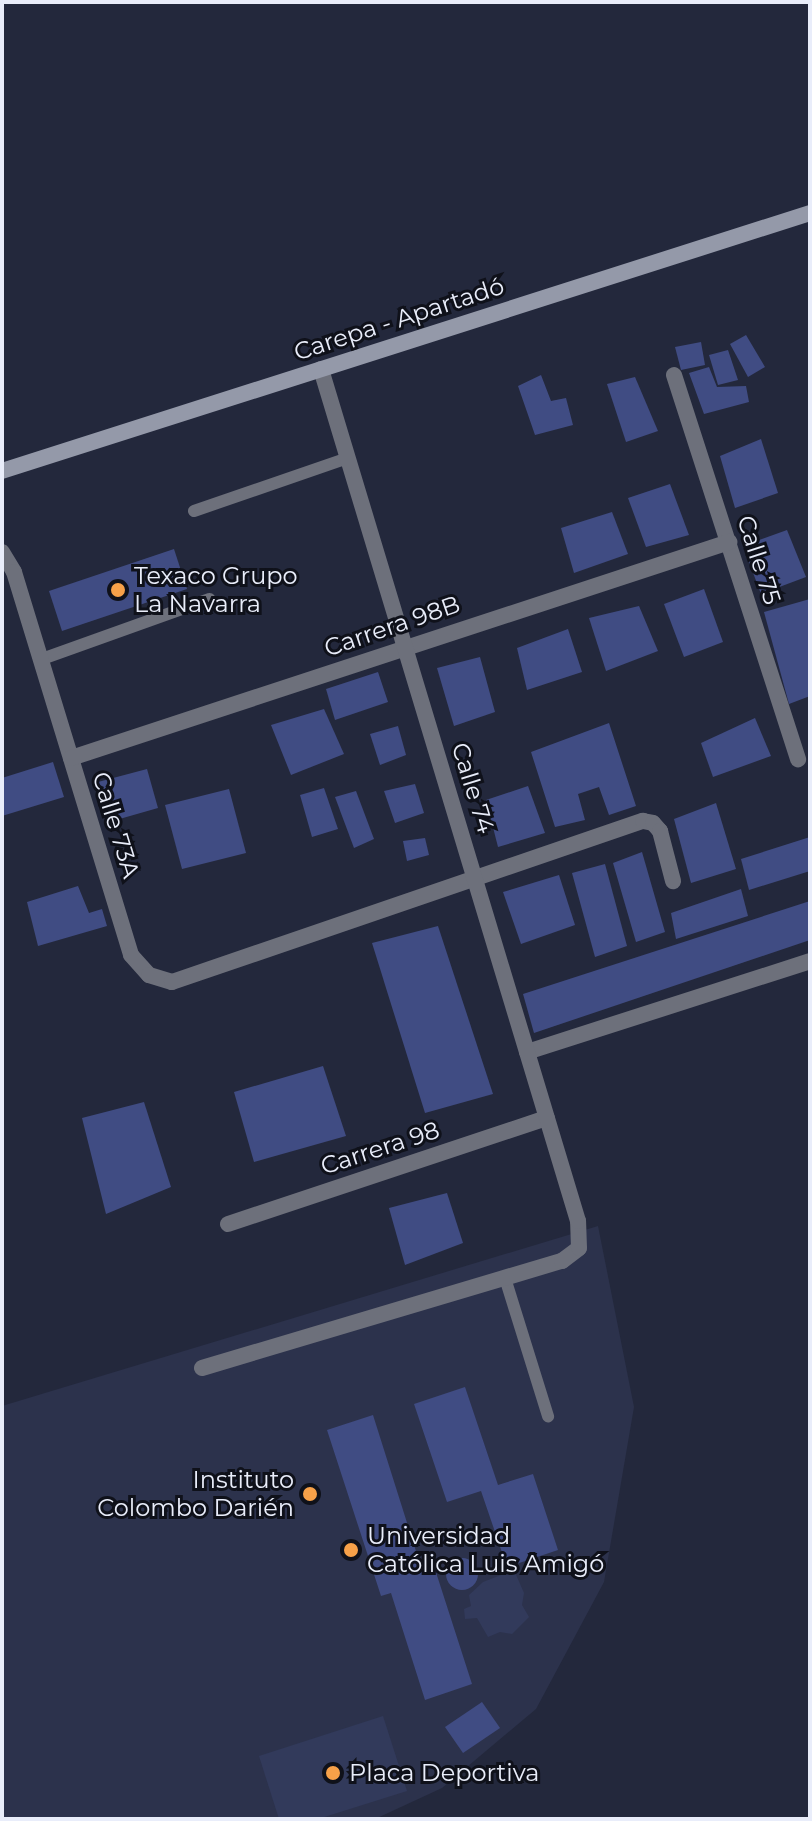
<!DOCTYPE html>
<meta charset="utf-8">
<style>
body{margin:0}
#map{position:relative;width:812px;height:1821px;overflow:hidden;background:#23283c;font-family:Montserrat,sans-serif}
div>[style]{position:absolute}
[style*='--x']{left:calc(var(--x)*1px);top:calc(var(--y)*1px);width:calc(var(--w)*1px);rotate:calc(var(--a)*1deg)}
.built>*{inset:0;background:#2c324c}
.green>*{inset:0;background:#323a5b}
.building>*{inset:0;background:#404c83}
.round{border-radius:50%}
.lane>*{height:12px;margin:-6px;padding:0 6px;transform-origin:6px;border-radius:6px;background:#6d707b}
.street>*{height:16px;margin:-8px;padding:0 8px;transform-origin:8px;border-radius:8px;background:#6d707b}
.secondary>*{height:16px;margin:-8px;padding:0 8px;transform-origin:8px;border-radius:8px;background:#9499a9}
.dots>*{width:22px;height:22px;translate:-50% -50%;box-sizing:border-box;border:4px solid #0f111a;border-radius:50%}
span{translate:-50% -50%;white-space:nowrap;text-align:center;line-height:1.15;-webkit-text-stroke:6px #0f111a;paint-order:stroke}
.street-label{font-size:24px;color:#e9edfa}
.poi-label{font-size:24px;color:#e9edfa}
.left{translate:0 -50%;text-align:left}
.right{translate:-100% -50%;text-align:right}
.frame{position:absolute;inset:0;border:4px solid #e9edfa;pointer-events:none}
</style>
<div id="map">
<div class="built">
<i style="clip-path:polygon(598px 1226px,634px 1407px,604px 1582px,536px 1709px,442px 1788px,375px 1819px,2px 1819px,2px 1406px)"></i>
</div>
<div class="green">
<i style="clip-path:polygon(514px 1570px,524px 1593px,522px 1605px,529px 1617px,512px 1634px,500px 1632px,488px 1637px,477px 1618px,465px 1619px,464px 1609px,471px 1606px,469px 1595px,483px 1582px)"></i>
<i style="clip-path:polygon(383px 1716px,407px 1791px,318px 1819px,279px 1819px,259px 1756px)"></i>
</div>
<div class="building">
<i style="clip-path:polygon(746px 335px,765px 367px,748px 377px,730px 344px)"></i>
<i style="clip-path:polygon(701px 342px,705px 365px,681px 370px,675px 347px)"></i>
<i style="clip-path:polygon(728px 350px,738px 380px,718px 385px,709px 355px)"></i>
<i style="clip-path:polygon(709px 367px,717px 387px,746px 386px,749px 402px,704px 414px,689px 373px)"></i>
<i style="clip-path:polygon(541px 375px,551px 401px,566px 398px,573px 425px,535px 435px,518px 386px)"></i>
<i style="clip-path:polygon(635px 377px,658px 431px,626px 442px,607px 384px)"></i>
<i style="clip-path:polygon(761px 439px,778px 493px,735px 508px,720px 456px)"></i>
<i style="clip-path:polygon(670px 484px,689px 535px,646px 547px,628px 498px)"></i>
<i style="clip-path:polygon(612px 512px,628px 554px,574px 573px,561px 528px)"></i>
<i style="clip-path:polygon(787px 530px,806px 577px,761px 594px,743px 546px)"></i>
<i style="clip-path:polygon(174px 549px,187px 589px,62px 631px,49px 591px)"></i>
<i style="clip-path:polygon(704px 589px,723px 642px,684px 657px,664px 604px)"></i>
<i style="clip-path:polygon(810px 599px,810px 696px,789px 704px,764px 612px)"></i>
<i style="clip-path:polygon(639px 606px,658px 651px,606px 671px,589px 618px)"></i>
<i style="clip-path:polygon(568px 629px,582px 672px,527px 690px,517px 648px)"></i>
<i style="clip-path:polygon(480px 657px,495px 712px,454px 726px,437px 668px)"></i>
<i style="clip-path:polygon(378px 672px,388px 702px,335px 720px,326px 689px)"></i>
<i style="clip-path:polygon(324px 709px,344px 754px,291px 775px,271px 725px)"></i>
<i style="clip-path:polygon(755px 718px,771px 756px,713px 777px,701px 743px)"></i>
<i style="clip-path:polygon(609px 723px,636px 806px,609px 815px,599px 787px,578px 794px,585px 820px,555px 827px,531px 752px)"></i>
<i style="clip-path:polygon(398px 726px,406px 755px,380px 765px,370px 734px)"></i>
<i style="clip-path:polygon(53px 762px,64px 797px,2px 816px,2px 778px)"></i>
<i style="clip-path:polygon(147px 769px,158px 808px,109px 822px,98px 782px)"></i>
<i style="clip-path:polygon(415px 784px,424px 813px,395px 823px,384px 791px)"></i>
<i style="clip-path:polygon(528px 786px,545px 833px,498px 847px,486px 800px)"></i>
<i style="clip-path:polygon(324px 788px,338px 829px,312px 837px,300px 795px)"></i>
<i style="clip-path:polygon(229px 789px,246px 853px,182px 869px,165px 805px)"></i>
<i style="clip-path:polygon(356px 791px,374px 839px,354px 848px,335px 797px)"></i>
<i style="clip-path:polygon(716px 803px,736px 869px,691px 883px,674px 819px)"></i>
<i style="clip-path:polygon(810px 837px,810px 871px,749px 890px,741px 859px)"></i>
<i style="clip-path:polygon(425px 838px,429px 855px,407px 861px,403px 841px)"></i>
<i style="clip-path:polygon(642px 852px,665px 932px,636px 942px,613px 863px)"></i>
<i style="clip-path:polygon(605px 864px,627px 946px,595px 957px,572px 873px)"></i>
<i style="clip-path:polygon(559px 875px,575px 925px,521px 944px,503px 892px)"></i>
<i style="clip-path:polygon(78px 886px,89px 913px,102px 909px,107px 926px,38px 946px,27px 902px)"></i>
<i style="clip-path:polygon(741px 889px,748px 916px,676px 939px,671px 913px)"></i>
<i style="clip-path:polygon(810px 901px,810px 940px,534px 1033px,523px 994px)"></i>
<i style="clip-path:polygon(438px 926px,493px 1094px,425px 1113px,372px 943px)"></i>
<i style="clip-path:polygon(323px 1066px,346px 1136px,254px 1162px,234px 1092px)"></i>
<i style="clip-path:polygon(144px 1102px,171px 1187px,106px 1214px,82px 1118px)"></i>
<i style="clip-path:polygon(447px 1193px,463px 1243px,405px 1265px,389px 1208px)"></i>
<i style="clip-path:polygon(465px 1387px,498px 1485px,533px 1474px,558px 1550px,507px 1567px,481px 1491px,447px 1502px,414px 1404px)"></i>
<i style="clip-path:polygon(373px 1415px,421px 1567px,433px 1563px,472px 1684px,425px 1700px,391px 1593px,381px 1596px,327px 1430px)"></i>
<i class="round" style="left:446px;top:1558px;width:32px;height:32px"></i>
<i style="clip-path:polygon(482px 1702px,500px 1728px,463px 1753px,445px 1727px)"></i>
</div>
<div class="lane">
<i style="--x:194;--y:511;--w:163;--a:-19"></i>
<i style="--x:42;--y:659;--w:178;--a:-19.7"></i>
<i style="--x:505;--y:1278;--w:145;--a:72.7"></i>
</div>
<div class="street">
<i style="--x:674;--y:375;--w:404;--a:72.1"></i>
<i style="--x:2;--y:552;--w:23;--a:59"></i>
<i style="--x:14;--y:572;--w:400;--a:73"></i>
<i style="--x:131;--y:955;--w:27;--a:48"></i>
<i style="--x:149;--y:975;--w:24;--a:17"></i>
<i style="--x:172;--y:982;--w:498;--a:-18.9"></i>
<i style="--x:643;--y:821;--w:10;--a:11"></i>
<i style="--x:653;--y:823;--w:11;--a:49"></i>
<i style="--x:660;--y:831;--w:52;--a:75.4"></i>
<i style="--x:71;--y:758;--w:693;--a:-18.17"></i>
<i style="--x:527;--y:1052;--w:297;--a:-17.8"></i>
<i style="--x:228;--y:1224;--w:336;--a:-18.4"></i>
<i style="--x:202;--y:1368;--w:376;--a:-16.6"></i>
<i style="--x:562;--y:1261;--w:21;--a:-37"></i>
<i style="--x:579;--y:1248;--w:27;--a:-92"></i>
<i style="--x:578;--y:1221;--w:890;--a:-106.79"></i>
</div>
<div class="secondary">
<i style="--x:2;--y:471;--w:848;--a:-17.71"></i>
</div>
<div class="dots">
<i style="left:118px;top:590px;background:#f7a149"></i>
<i style="left:310px;top:1494px;background:#f7a149"></i>
<i style="left:351px;top:1550px;background:#f7a149"></i>
<i style="left:333px;top:1773px;background:#f7a149"></i>
</div>
<div class="street-label">
<span style="left:399px;top:319px;rotate:-18deg">Carepa - Apartadó</span>
<span style="left:759px;top:560px;rotate:72deg">Calle 75</span>
<span style="left:392px;top:626px;rotate:-19deg">Carrera 98B</span>
<span style="left:473px;top:788px;rotate:73deg">Calle 74</span>
<span style="left:116px;top:825px;rotate:73deg">Calle 73A</span>
<span style="left:380px;top:1148px;rotate:-18deg">Carrera 98</span>
</div>
<div class="poi-label">
<span class="left" style="left:134px;top:590px">Texaco Grupo<br>La Navarra</span>
<span class="right" style="left:294px;top:1494px">Instituto<br>Colombo Darién</span>
<span class="left" style="left:367px;top:1550px">Universidad<br>Católica Luis Amigó</span>
<span class="left" style="left:349px;top:1773px">Placa Deportiva</span>
</div>
<div class="frame"></div>
</div>
